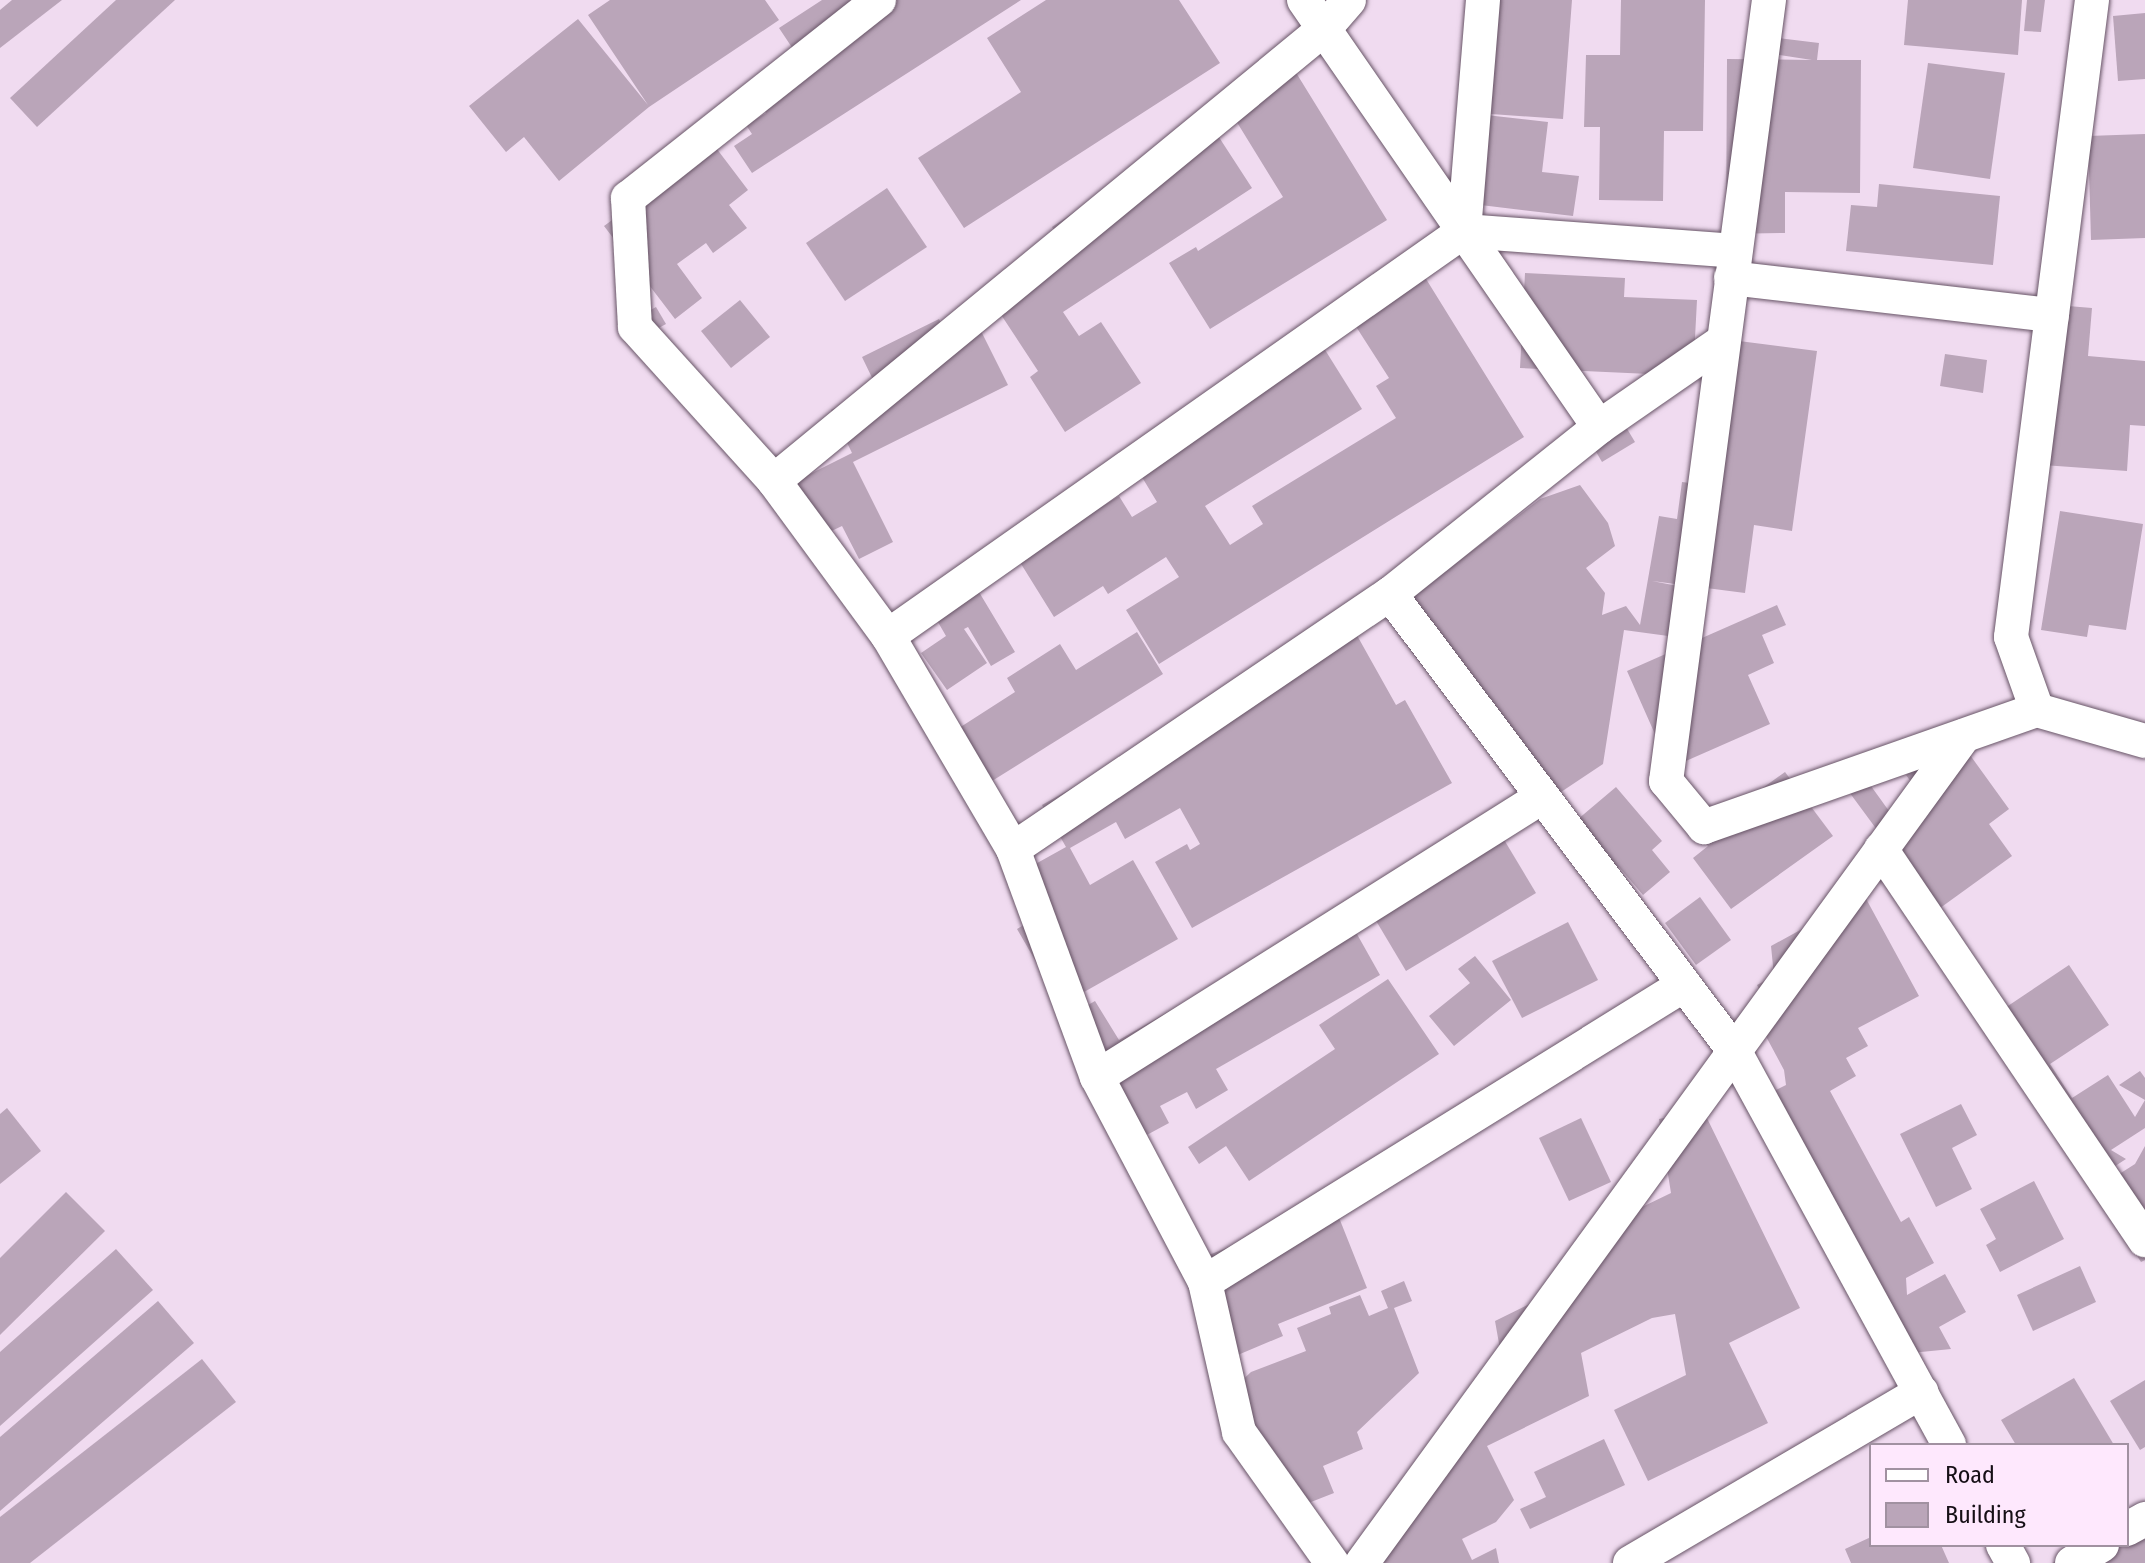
<!DOCTYPE html>
<style>
body{margin:0}
#map{position:relative;width:2145px;height:1563px;overflow:hidden;background:#f0dbf0;font-family:"Fira Sans Condensed",sans-serif}
div>[style]{position:absolute}
[style*='--x']{left:calc(var(--x)*1px);top:calc(var(--y)*1px);width:calc(var(--w)*1px);rotate:calc(var(--a)*1deg)}
.building>*{inset:0;background:#baa5b9}
.roads{filter:drop-shadow(0 0 2px #675466) drop-shadow(0 0 2px #675466)}
.minor>*{height:34px;margin:-17px;padding:0 17px;transform-origin:17px;border-radius:17px;background:#fff}
span{translate:-50% -50%;white-space:nowrap;text-align:center;line-height:1.15;-webkit-text-stroke:6px #fee8fd;paint-order:stroke}
.legend{position:absolute;left:1869px;top:1443px;width:260px;height:104px;box-sizing:border-box;background:#fee8fd;border:2px solid #a191a1;margin:0;padding:10px 14px;list-style:none;font-size:24px;color:#160f16}
.legend li{display:flex;align-items:center;gap:16px;height:40px}
.legend b{width:40px;border:2px solid #a191a1}
</style>
<div id="map">
<div class="building">
<i style="clip-path:polygon(12px 0,62px 0,0 48px,0 10px)"></i>
<i style="clip-path:polygon(116px 0,175px 0,37px 127px,10px 98px)"></i>
<i style="clip-path:polygon(610px 0,765px 0,779px 20px,649px 107px,559px 181px,524px 137px,506px 152px,469px 106px,578px 19px,648px 105px,588px 15px)"></i>
<i style="clip-path:polygon(822px 0,1021px 0,752px 173px,734px 146px,752px 134px,746px 125px,766px 113px,750px 89px,799px 58px,779px 28px)"></i>
<i style="clip-path:polygon(1046px 0,1179px 0,1220px 63px,964px 228px,918px 158px,1021px 92px,987px 38px)"></i>
<i style="clip-path:polygon(1478px 0,1572px 0,1563px 119px,1491px 114px,1494px 69px)"></i>
<i style="clip-path:polygon(1621px 0,1705px 0,1703px 131px,1664px 131px,1663px 201px,1599px 200px,1600px 127px,1584px 127px,1586px 55px,1620px 55px)"></i>
<i style="clip-path:polygon(1908px 0,2022px 0,2018px 55px,1904px 45px)"></i>
<i style="clip-path:polygon(2027px 0,2045px 0,2041px 32px,2024px 31px)"></i>
<i style="clip-path:polygon(2145px 13px,2145px 79px,2118px 81px,2113px 16px)"></i>
<i style="clip-path:polygon(1777px 38px,1819px 43px,1817px 60px,1861px 60px,1860px 193px,1785px 192px,1785px 233px,1726px 234px,1727px 59px,1812px 60px,1774px 54px)"></i>
<i style="clip-path:polygon(1928px 63px,2005px 73px,1990px 179px,1913px 168px)"></i>
<i style="clip-path:polygon(1295px 71px,1387px 220px,1210px 329px,1169px 263px,1196px 247px,1198px 251px,1283px 197px,1230px 111px)"></i>
<i style="clip-path:polygon(1486px 115px,1548px 122px,1542px 172px,1579px 176px,1573px 216px,1464px 203px)"></i>
<i style="clip-path:polygon(701px 128px,748px 190px,729px 205px,747px 228px,713px 253px,706px 243px,677px 264px,702px 298px,675px 319px,604px 226px,656px 188px)"></i>
<i style="clip-path:polygon(1213px 128px,1252px 188px,1063px 312px,1079px 336px,1101px 322px,1141px 383px,1065px 432px,1030px 377px,1038px 371px,992px 301px,1067px 251px,1052px 227px,1139px 169px)"></i>
<i style="clip-path:polygon(2145px 134px,2145px 238px,2091px 240px,2088px 136px)"></i>
<i style="clip-path:polygon(1879px 184px,2000px 196px,1993px 265px,1846px 251px,1851px 205px,1877px 207px)"></i>
<i style="clip-path:polygon(887px 188px,927px 247px,845px 301px,806px 243px)"></i>
<i style="clip-path:polygon(1418px 266px,1524px 437px,1159px 664px,1126px 610px,1179px 577px,1166px 557px,1108px 594px,1103px 586px,1054px 617px,1018px 559px,1119px 496px,1132px 517px,1157px 502px,1128px 454px,1317px 337px,1362px 409px,1205px 506px,1230px 545px,1263px 524px,1252px 506px,1396px 418px,1376px 386px,1389px 378px,1346px 311px)"></i>
<i style="clip-path:polygon(1525px 273px,1625px 278px,1624px 297px,1697px 300px,1693px 376px,1520px 368px)"></i>
<i style="clip-path:polygon(740px 300px,770px 337px,731px 368px,701px 331px)"></i>
<i style="clip-path:polygon(2056px 305px,2092px 308px,2088px 356px,2145px 361px,2145px 426px,2130px 425px,2127px 471px,2043px 465px)"></i>
<i style="clip-path:polygon(656px 307px,666px 324px,646px 335px,637px 318px)"></i>
<i style="clip-path:polygon(939px 319px,948px 337px,977px 323px,1008px 385px,853px 462px,893px 542px,859px 559px,842px 526px,821px 536px,794px 482px,852px 453px,831px 410px,877px 388px,862px 357px)"></i>
<i style="clip-path:polygon(1739px 341px,1817px 351px,1792px 531px,1754px 525px,1745px 593px,1652px 581px,1704px 591px,1683px 638px,1624px 630px,1603px 764px,1540px 806px,1440px 669px,1423px 667px,1401px 637px,1393px 611px,1540px 499px,1580px 485px,1608px 523px,1615px 546px,1586px 568px,1605px 593px,1602px 615px,1626px 606px,1640px 625px,1659px 516px,1677px 519px,1682px 482px,1697px 484px)"></i>
<i style="clip-path:polygon(1945px 354px,1987px 360px,1983px 393px,1940px 386px)"></i>
<i style="clip-path:polygon(1611px 402px,1635px 442px,1602px 462px,1578px 421px)"></i>
<i style="clip-path:polygon(2060px 511px,2143px 524px,2126px 630px,2089px 625px,2087px 637px,2041px 630px)"></i>
<i style="clip-path:polygon(970px 577px,1015px 652px,991px 666px,968px 627px,964px 629px,987px 663px,947px 690px,921px 653px,946px 636px,927px 603px)"></i>
<i style="clip-path:polygon(1777px 605px,1786px 625px,1762px 635px,1774px 663px,1748px 675px,1770px 724px,1670px 768px,1627px 671px)"></i>
<i style="clip-path:polygon(1354px 630px,1396px 705px,1405px 700px,1452px 783px,1192px 928px,1155px 862px,1187px 844px,1190px 850px,1200px 844px,1180px 808px,1125px 839px,1116px 822px,1070px 848px,1090px 885px,1133px 860px,1178px 939px,1061px 1005px,1017px 929px,1044px 913px,1021px 872px,1066px 847px,1042px 805px)"></i>
<i style="clip-path:polygon(1137px 632px,1163px 674px,992px 781px,959px 728px,1015px 692px,1007px 678px,1060px 644px,1076px 670px)"></i>
<i style="clip-path:polygon(1957px 737px,2009px 809px,1989px 824px,2012px 856px,1918px 924px,1897px 857px,1841px 781px,1858px 768px,1889px 811px,1917px 790px,1906px 775px)"></i>
<i style="clip-path:polygon(1785px 772px,1833px 836px,1731px 909px,1693px 858px,1708px 846px,1699px 834px)"></i>
<i style="clip-path:polygon(1616px 787px,1662px 841px,1652px 850px,1670px 872px,1643px 895px,1619px 867px,1599px 884px,1558px 836px)"></i>
<i style="clip-path:polygon(1491px 818px,1536px 893px,1406px 971px,1369px 909px)"></i>
<i style="clip-path:polygon(1864px 895px,1919px 996px,1858px 1028px,1868px 1046px,1846px 1058px,1856px 1076px,1830px 1091px,1901px 1222px,1909px 1217px,1934px 1263px,1906px 1278px,1907px 1295px,1945px 1274px,1966px 1312px,1939px 1327px,1951px 1349px,1901px 1354px,1784px 1176px,1776px 1090px,1786px 1085px,1784px 1070px,1762px 1029px,1776px 1021px,1757px 985px,1774px 976px,1771px 946px)"></i>
<i style="clip-path:polygon(1700px 897px,1731px 940px,1696px 965px,1665px 923px)"></i>
<i style="clip-path:polygon(1344px 911px,1380px 975px,1216px 1069px,1228px 1090px,1196px 1109px,1187px 1092px,1160px 1106px,1169px 1123px,1130px 1144px,1060px 1021px,1095px 1001px,1119px 1040px)"></i>
<i style="clip-path:polygon(1568px 922px,1598px 980px,1522px 1018px,1492px 961px)"></i>
<i style="clip-path:polygon(1475px 956px,1511px 1000px,1454px 1046px,1429px 1016px,1470px 983px,1458px 969px)"></i>
<i style="clip-path:polygon(2069px 965px,2109px 1025px,2050px 1064px,2072px 1098px,2108px 1075px,2135px 1117px,2145px 1100px,2119px 1085px,2140px 1071px,2145px 1078px,2145px 1128px,2111px 1150px,2126px 1159px,2103px 1174px,1984px 1022px)"></i>
<i style="clip-path:polygon(1388px 979px,1439px 1054px,1249px 1181px,1226px 1146px,1199px 1164px,1188px 1147px,1335px 1049px,1319px 1025px)"></i>
<i style="clip-path:polygon(1961px 1104px,1977px 1135px,1952px 1148px,1972px 1189px,1936px 1207px,1900px 1134px)"></i>
<i style="clip-path:polygon(7px 1108px,41px 1151px,0 1184px,0 1114px)"></i>
<i style="clip-path:polygon(1703px 1110px,1800px 1308px,1729px 1343px,1768px 1423px,1648px 1481px,1614px 1410px,1686px 1375px,1675px 1314px,1652px 1318px,1581px 1353px,1589px 1396px,1487px 1446px,1514px 1500px,1496px 1522px,1462px 1539px,1472px 1560px,1496px 1548px,1499px 1563px,1340px 1563px,1503px 1366px,1495px 1321px,1583px 1278px,1576px 1239px,1671px 1193px,1659px 1119px)"></i>
<i style="clip-path:polygon(1581px 1118px,1611px 1182px,1569px 1201px,1539px 1138px)"></i>
<i style="clip-path:polygon(2145px 1146px,2145px 1260px,2141px 1262px,2094px 1190px,2135px 1164px)"></i>
<i style="clip-path:polygon(2034px 1181px,2064px 1239px,2000px 1272px,1986px 1245px,1996px 1239px,1980px 1209px)"></i>
<i style="clip-path:polygon(66px 1192px,105px 1231px,0 1335px,0 1258px)"></i>
<i style="clip-path:polygon(1334px 1205px,1367px 1288px,1278px 1324px,1283px 1336px,1233px 1357px,1194px 1261px)"></i>
<i style="clip-path:polygon(116px 1249px,153px 1290px,0 1426px,0 1352px)"></i>
<i style="clip-path:polygon(2080px 1266px,2096px 1302px,2033px 1331px,2017px 1295px)"></i>
<i style="clip-path:polygon(1404px 1281px,1412px 1301px,1394px 1308px,1419px 1373px,1357px 1432px,1363px 1449px,1323px 1466px,1334px 1493px,1288px 1511px,1219px 1402px,1251px 1372px,1306px 1351px,1297px 1328px,1331px 1314px,1329px 1307px,1360px 1295px,1369px 1316px,1388px 1308px,1381px 1291px)"></i>
<i style="clip-path:polygon(158px 1301px,194px 1343px,0 1511px,0 1437px)"></i>
<i style="clip-path:polygon(202px 1359px,236px 1402px,30px 1563px,0 1563px,0 1517px)"></i>
<i style="clip-path:polygon(2074px 1378px,2114px 1445px,2016px 1445px,2001px 1420px)"></i>
<i style="clip-path:polygon(2145px 1380px,2145px 1447px,2140px 1450px,2110px 1401px)"></i>
<i style="clip-path:polygon(1604px 1439px,1625px 1485px,1530px 1529px,1520px 1509px,1546px 1497px,1534px 1472px)"></i>
<i style="clip-path:polygon(2145px 1506px,2145px 1563px,2052px 1563px,2081px 1545px,2127px 1545px)"></i>
<i style="clip-path:polygon(1871px 1537px,1871px 1545px,1941px 1545px,1949px 1563px,1851px 1563px,1845px 1549px)"></i>
</div>
<div class="roads">
<div class="minor">
<i style="--x:879;--y:0;--w:320;--a:141.7"></i>
<i style="--x:628;--y:198;--w:129;--a:86.9"></i>
<i style="--x:635;--y:327;--w:207;--a:47.9"></i>
<i style="--x:774;--y:481;--w:192;--a:53.7"></i>
<i style="--x:888;--y:636;--w:247;--a:59.6"></i>
<i style="--x:1013;--y:849;--w:243;--a:69.8"></i>
<i style="--x:1097;--y:1077;--w:232;--a:62.2"></i>
<i style="--x:1205;--y:1282;--w:154;--a:77.2"></i>
<i style="--x:1239;--y:1432;--w:161;--a:54.6"></i>
<i style="--x:1304;--y:0;--w:519;--a:55.36"></i>
<i style="--x:1769;--y:0;--w:788;--a:97.51"></i>
<i style="--x:1666;--y:781;--w:60;--a:50.4"></i>
<i style="--x:1704;--y:827;--w:353;--a:-19.4"></i>
<i style="--x:2092;--y:0;--w:642;--a:97.25"></i>
<i style="--x:2011;--y:637;--w:77;--a:70.4"></i>
<i style="--x:2037;--y:710;--w:112;--a:16"></i>
<i style="--x:1464;--y:231;--w:232;--a:-85.3"></i>
<i style="--x:1731;--y:278;--w:323;--a:6.6"></i>
<i style="--x:774;--y:481;--w:712;--a:-39.41"></i>
<i style="--x:1324;--y:29;--w:38;--a:-49"></i>
<i style="--x:1390;--y:594;--w:573;--a:53.01"></i>
<i style="--x:1735;--y:1052;--w:447;--a:61.4"></i>
<i style="--x:888;--y:636;--w:704;--a:-35.11"></i>
<i style="--x:1464;--y:231;--w:272;--a:4.2"></i>
<i style="--x:1013;--y:849;--w:455;--a:-34.1"></i>
<i style="--x:1390;--y:594;--w:268;--a:-38.6"></i>
<i style="--x:1599;--y:427;--w:151;--a:-34.7"></i>
<i style="--x:1881;--y:849;--w:472;--a:56"></i>
<i style="--x:1097;--y:1077;--w:526;--a:-32.18"></i>
<i style="--x:1205;--y:1282;--w:564;--a:-31.8"></i>
<i style="--x:2127;--y:1529;--w:21;--a:-29"></i>
<i style="--x:2003;--y:1545;--w:21;--a:61"></i>
<i style="--x:1362;--y:1563;--w:1023;--a:-53.95"></i>
<i style="--x:1630;--y:1563;--w:338;--a:-30.4"></i>
<i style="--x:2072;--y:1563;--w:35;--a:-31"></i>
</div>
</div>
<ul class="legend">
<li><b style="height:10px;background:#fff"></b>Road</li>
<li><b style="height:22px;background:#baa5b9"></b>Building</li>
</ul>
</div>
